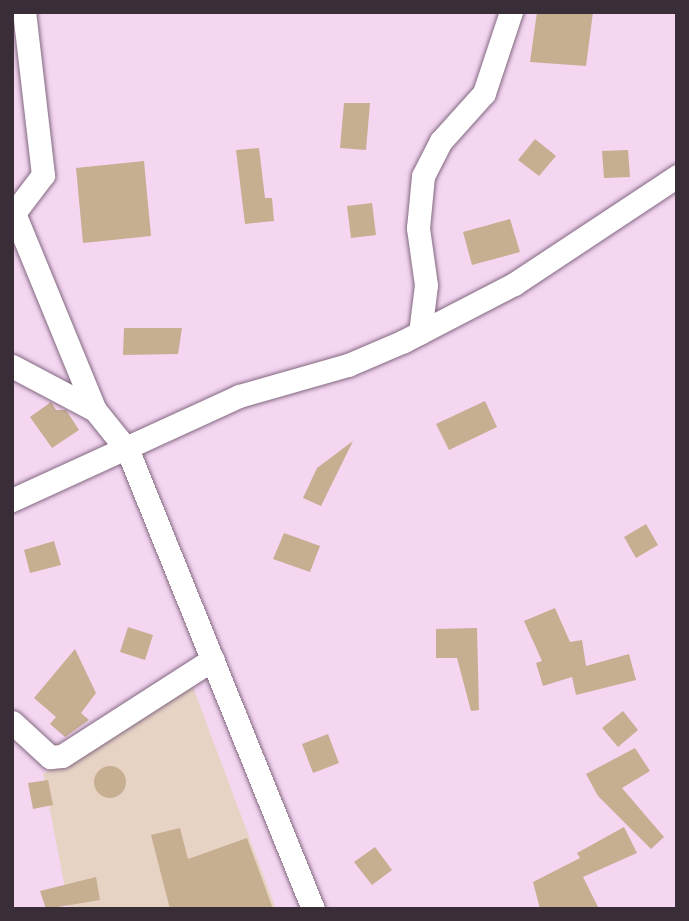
<!DOCTYPE html>
<style>
body{margin:0}
#map{position:relative;width:689px;height:921px;overflow:hidden;background:#f4d6f1;font-family:"Titillium Web",sans-serif}
div>[style]{position:absolute}
[style*='--x']{left:calc(var(--x)*1px);top:calc(var(--y)*1px);width:calc(var(--w)*1px);rotate:calc(var(--a)*1deg)}
.education>*{inset:0;background:#e7d3c4}
.building>*{inset:0;background:#c6ae91}
.round{border-radius:50%}
.roads{filter:drop-shadow(0 0 2px #826880) drop-shadow(0 0 2px #826880)}
.street>*{height:23px;margin:-11.5px;padding:0 11.5px;transform-origin:11.5px;border-radius:11.5px;background:#fff}
span{translate:-50% -50%;white-space:nowrap;text-align:center;line-height:1.15;-webkit-text-stroke:5px #fde5fc;paint-order:stroke}
.frame{position:absolute;inset:0;border:14px solid #392e38;pointer-events:none}
</style>
<div id="map">
<div class="education">
<i style="clip-path:polygon(191px 682px,276px 909px,69px 909px,43px 774px)"></i>
</div>
<div class="building">
<i style="clip-path:polygon(537px 12px,593px 12px,586px 66px,530px 62px)"></i>
<i style="clip-path:polygon(344px 103px,370px 103px,366px 150px,340px 148px)"></i>
<i style="clip-path:polygon(535px 139px,556px 156px,539px 176px,518px 160px)"></i>
<i style="clip-path:polygon(259px 148px,265px 198px,272px 198px,274px 221px,245px 224px,236px 150px)"></i>
<i style="clip-path:polygon(628px 150px,630px 177px,604px 178px,602px 151px)"></i>
<i style="clip-path:polygon(144px 161px,151px 236px,83px 243px,76px 168px)"></i>
<i style="clip-path:polygon(372px 203px,376px 235px,351px 238px,347px 206px)"></i>
<i style="clip-path:polygon(510px 219px,520px 252px,472px 265px,463px 232px)"></i>
<i style="clip-path:polygon(124px 328px,182px 328px,178px 354px,123px 355px)"></i>
<i style="clip-path:polygon(485px 401px,497px 427px,449px 450px,436px 424px)"></i>
<i style="clip-path:polygon(51px 402px,56px 410px,66px 410px,79px 430px,52px 448px,30px 417px)"></i>
<i style="clip-path:polygon(353px 441px,321px 506px,303px 498px,317px 468px)"></i>
<i style="clip-path:polygon(646px 524px,658px 545px,636px 558px,624px 537px)"></i>
<i style="clip-path:polygon(284px 533px,320px 546px,310px 572px,273px 559px)"></i>
<i style="clip-path:polygon(54px 541px,61px 565px,30px 573px,24px 550px)"></i>
<i style="clip-path:polygon(555px 608px,570px 642px,582px 640px,586px 666px,629px 654px,636px 680px,576px 695px,572px 677px,543px 686px,536px 663px,542px 661px,524px 621px)"></i>
<i style="clip-path:polygon(128px 627px,153px 635px,145px 660px,120px 652px)"></i>
<i style="clip-path:polygon(477px 628px,479px 710px,471px 711px,457px 658px,436px 658px,436px 629px)"></i>
<i style="clip-path:polygon(75px 649px,96px 693px,81px 713px,89px 720px,65px 737px,50px 724px,56px 717px,34px 698px)"></i>
<i style="clip-path:polygon(623px 711px,638px 730px,618px 747px,602px 728px)"></i>
<i style="clip-path:polygon(328px 734px,339px 763px,313px 773px,302px 744px)"></i>
<i style="clip-path:polygon(635px 748px,650px 771px,622px 788px,664px 837px,651px 849px,598px 796px,586px 774px)"></i>
<i class="round" style="left:94px;top:766px;width:32px;height:32px"></i>
<i style="clip-path:polygon(48px 780px,53px 805px,33px 809px,28px 783px)"></i>
<i style="clip-path:polygon(624px 827px,637px 853px,583px 877px,599px 909px,540px 909px,533px 882px,580px 858px,577px 853px)"></i>
<i style="clip-path:polygon(180px 828px,188px 859px,247px 838px,273px 909px,170px 909px,151px 835px)"></i>
<i style="clip-path:polygon(375px 847px,392px 870px,372px 885px,354px 862px)"></i>
<i style="clip-path:polygon(96px 877px,100px 900px,46px 909px,40px 891px)"></i>
</div>
<div class="roads">
<div class="street">
<i style="--x:12;--y:208;--w:218;--a:67.7"></i>
<i style="--x:95;--y:410;--w:53;--a:51.2"></i>
<i style="--x:128;--y:451;--w:494;--a:68"></i>
<i style="--x:14;--y:213;--w:48;--a:-52.7"></i>
<i style="--x:43;--y:175;--w:164;--a:-96.6"></i>
<i style="--x:420;--y:333;--w:48;--a:-82.9"></i>
<i style="--x:426;--y:285;--w:58;--a:-98"></i>
<i style="--x:418;--y:228;--w:52;--a:-84.5"></i>
<i style="--x:423;--y:176;--w:39;--a:-63"></i>
<i style="--x:441;--y:141;--w:64;--a:-48.1"></i>
<i style="--x:484;--y:93;--w:85;--a:-71.6"></i>
<i style="--x:12;--y:366;--w:94;--a:27.9"></i>
<i style="--x:12;--y:500;--w:250;--a:-24.6"></i>
<i style="--x:239;--y:396;--w:113;--a:-15.9"></i>
<i style="--x:348;--y:365;--w:61;--a:-23.2"></i>
<i style="--x:404;--y:341;--w:124;--a:-27.4"></i>
<i style="--x:514;--y:284;--w:196;--a:-33.5"></i>
<i style="--x:12;--y:722;--w:52;--a:42.6"></i>
<i style="--x:50;--y:757;--w:12;--a:-5"></i>
<i style="--x:62;--y:756;--w:179;--a:-32.7"></i>
</div>
</div>
<div class="frame"></div>
</div>
